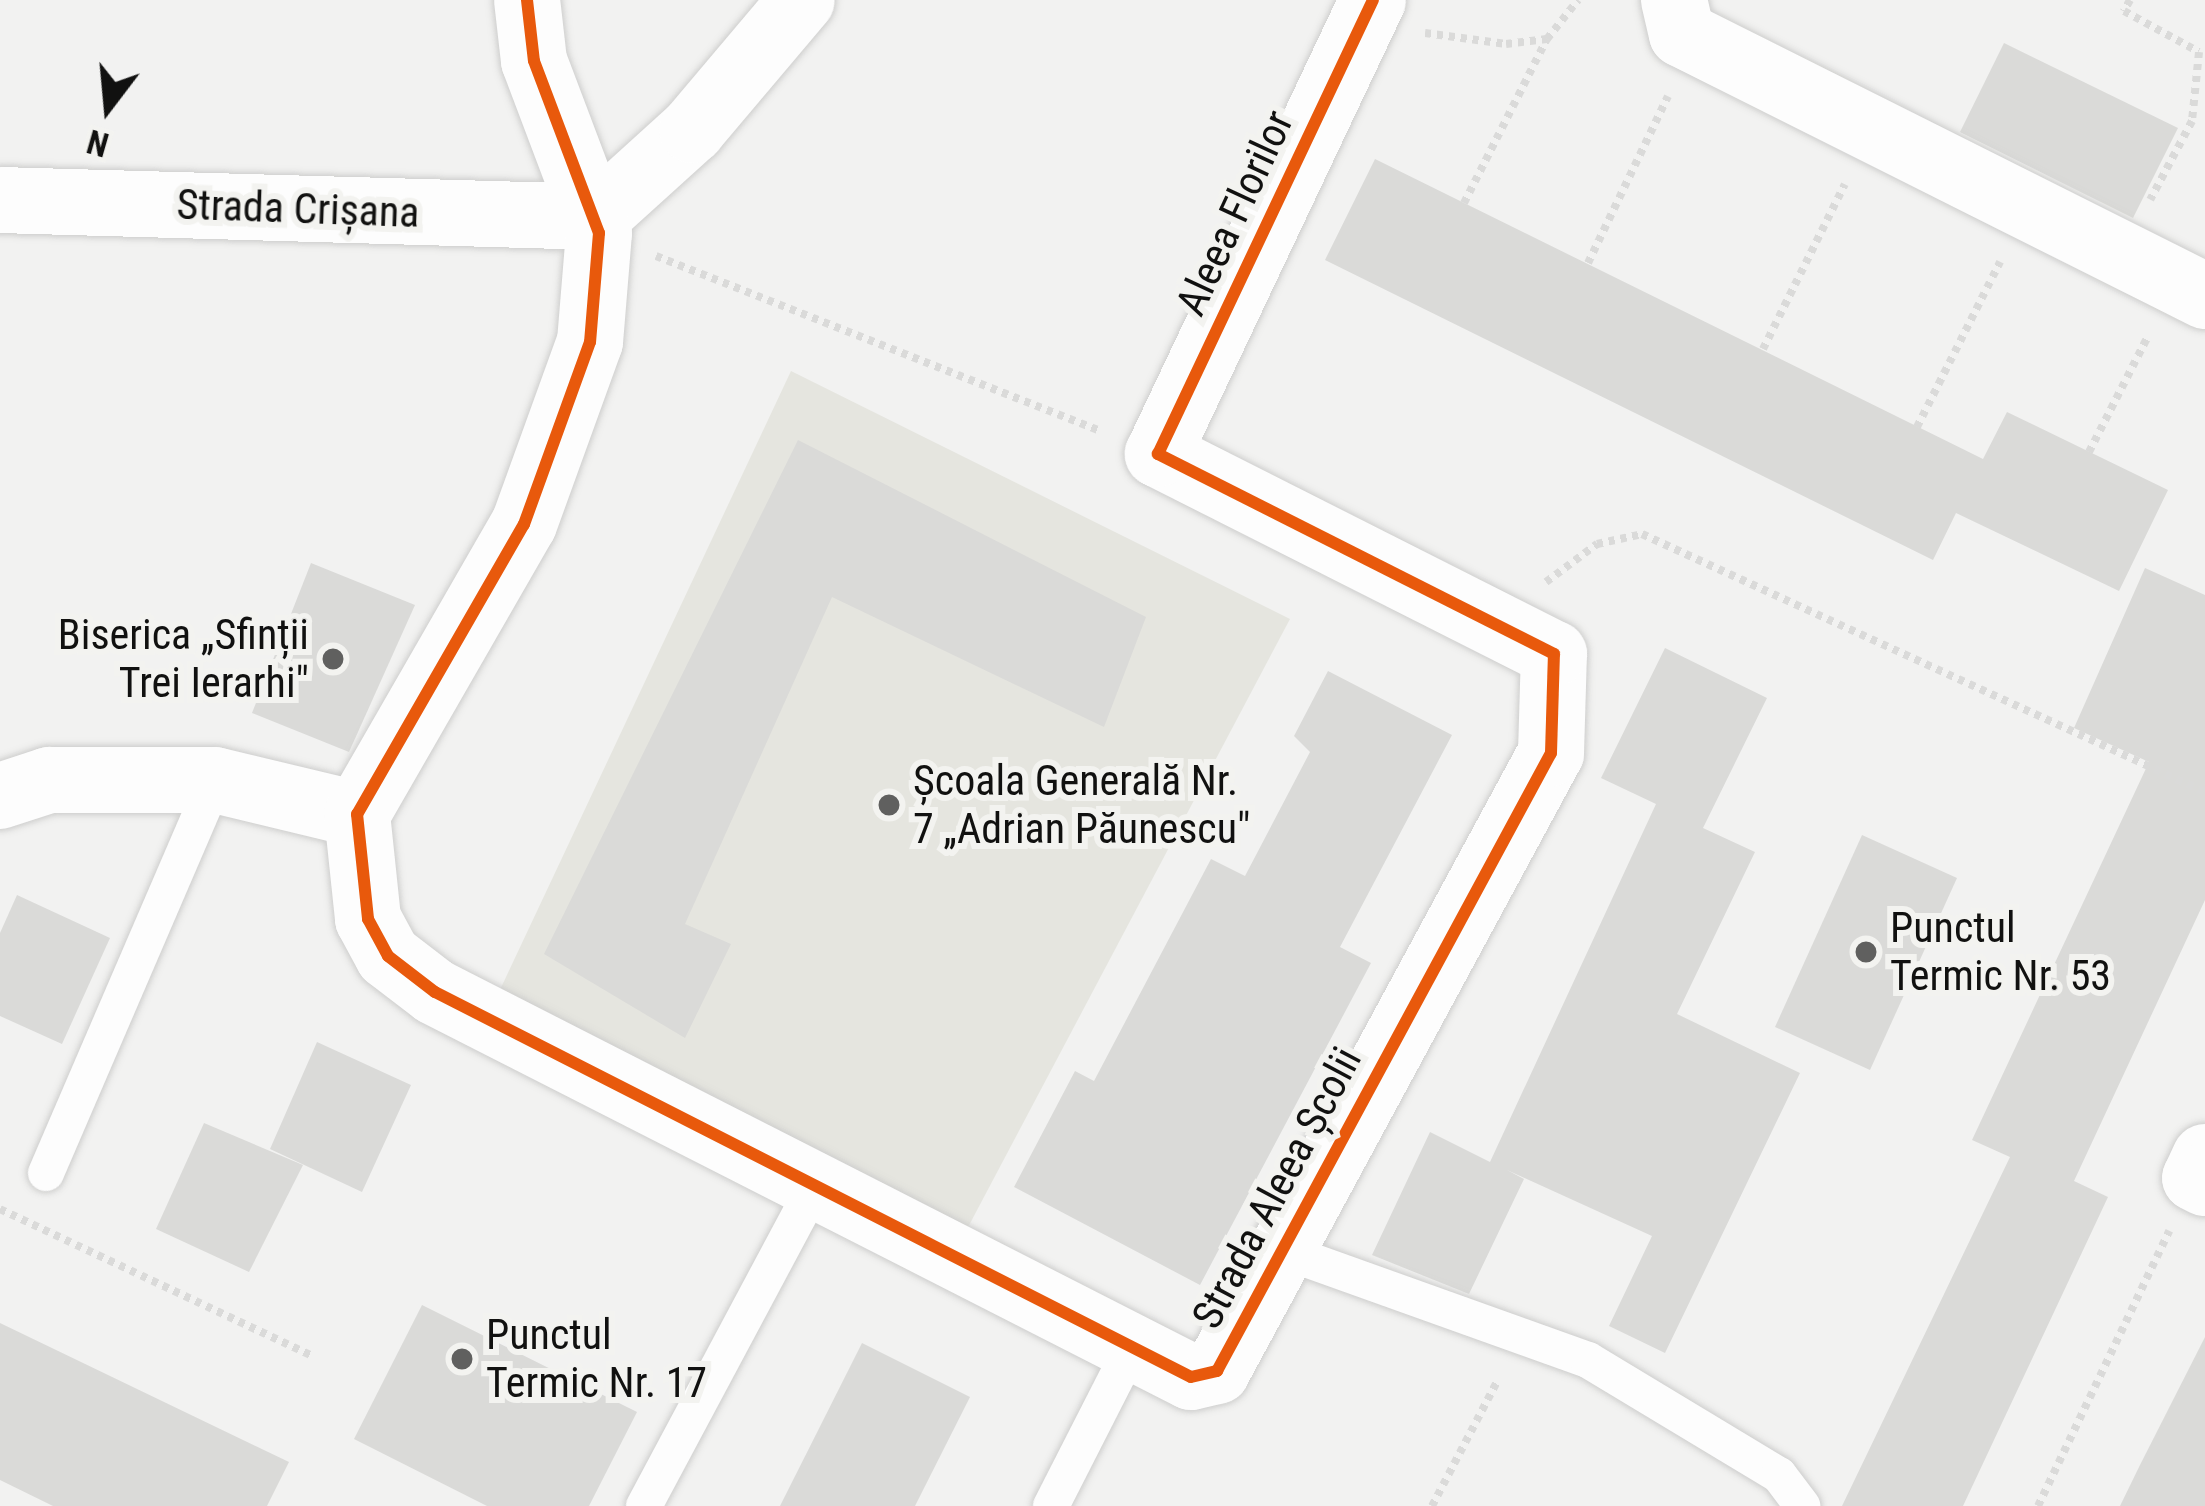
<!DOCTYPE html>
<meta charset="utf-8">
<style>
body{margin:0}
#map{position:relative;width:2205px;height:1506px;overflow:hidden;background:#f2f2f1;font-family:"Roboto Condensed",sans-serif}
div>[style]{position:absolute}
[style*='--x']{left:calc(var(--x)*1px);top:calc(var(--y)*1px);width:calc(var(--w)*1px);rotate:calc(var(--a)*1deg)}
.built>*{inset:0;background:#e5e5df}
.building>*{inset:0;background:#dadad8}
.path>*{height:8px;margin-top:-4px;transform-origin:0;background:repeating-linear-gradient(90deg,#dadad9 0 6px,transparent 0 12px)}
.roads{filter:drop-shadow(0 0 3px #cececd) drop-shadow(0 0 3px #cececd)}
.service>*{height:36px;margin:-18px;padding:0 18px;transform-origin:18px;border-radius:18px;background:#fdfdfd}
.minor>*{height:66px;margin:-33px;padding:0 33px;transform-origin:33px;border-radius:33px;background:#fdfdfd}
.cycleway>*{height:12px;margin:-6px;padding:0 6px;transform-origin:6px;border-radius:6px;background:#e8590c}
.dots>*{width:33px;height:33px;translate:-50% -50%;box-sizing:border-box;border:6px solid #f3f3f0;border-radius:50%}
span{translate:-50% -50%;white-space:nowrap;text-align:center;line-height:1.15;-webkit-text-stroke:12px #f3f3f0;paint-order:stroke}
.street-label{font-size:42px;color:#111110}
.poi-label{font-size:42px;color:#111110}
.right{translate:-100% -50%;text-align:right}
.left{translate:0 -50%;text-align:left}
.north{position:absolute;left:48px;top:48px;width:120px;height:120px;-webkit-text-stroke:9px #f3f3f0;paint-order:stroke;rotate:196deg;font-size:33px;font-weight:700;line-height:48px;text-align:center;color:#111110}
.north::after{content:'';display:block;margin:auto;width:42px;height:54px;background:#111110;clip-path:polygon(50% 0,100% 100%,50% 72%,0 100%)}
</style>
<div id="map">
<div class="built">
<i style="clip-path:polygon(791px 371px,1290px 619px,966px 1231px,499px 992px)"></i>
</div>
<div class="building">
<i style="clip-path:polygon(2004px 43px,2178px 128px,2133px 218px,1960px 132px)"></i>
<i style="clip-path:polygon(1375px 159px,1983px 459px,2007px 412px,2168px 490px,2119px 591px,1956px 513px,1933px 560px,1325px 260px)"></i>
<i style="clip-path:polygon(798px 440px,1146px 617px,1104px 727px,832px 597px,685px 924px,731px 944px,685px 1038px,544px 954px)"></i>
<i style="clip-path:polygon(311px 563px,415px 605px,349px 752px,252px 713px)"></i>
<i style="clip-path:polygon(2145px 568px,2205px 595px,2205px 900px,2074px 1181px,2108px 1197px,1963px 1506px,1842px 1506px,2010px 1157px,1972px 1140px,2149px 762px,2074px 728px)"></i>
<i style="clip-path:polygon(1665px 648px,1767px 698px,1703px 828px,1755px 852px,1677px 1014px,1800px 1073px,1665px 1353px,1609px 1326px,1652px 1236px,1507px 1170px,1524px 1179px,1469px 1294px,1372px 1255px,1430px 1132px,1490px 1162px,1656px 804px,1601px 778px)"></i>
<i style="clip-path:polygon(1328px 671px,1452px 735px,1340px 947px,1371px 963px,1200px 1285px,1014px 1187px,1075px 1071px,1094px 1081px,1211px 859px,1245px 876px,1310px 752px,1294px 736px)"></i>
<i style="clip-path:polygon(1862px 835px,1957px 878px,1870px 1070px,1775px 1027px)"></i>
<i style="clip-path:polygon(17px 895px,110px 938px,62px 1044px,0 1016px,0 933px)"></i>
<i style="clip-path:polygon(317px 1042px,411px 1085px,362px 1192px,270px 1149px)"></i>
<i style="clip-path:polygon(204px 1123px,303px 1165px,249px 1272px,156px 1229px)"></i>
<i style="clip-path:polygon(422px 1305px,637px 1412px,589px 1506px,487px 1506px,354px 1439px)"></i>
<i style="clip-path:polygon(0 1323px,289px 1462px,267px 1506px,53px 1506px,0 1480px)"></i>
<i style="clip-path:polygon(2205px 1337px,2205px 1506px,2120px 1506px,2140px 1465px)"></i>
<i style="clip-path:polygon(862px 1343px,970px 1397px,915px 1506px,780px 1506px)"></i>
</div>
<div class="path">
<i style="--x:2130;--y:0;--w:13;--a:119"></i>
<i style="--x:2124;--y:11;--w:85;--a:28.7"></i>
<i style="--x:2199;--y:52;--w:69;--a:95.8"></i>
<i style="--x:2192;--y:121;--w:89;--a:118"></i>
<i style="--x:1425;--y:33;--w:82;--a:7.7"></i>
<i style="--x:1506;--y:44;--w:41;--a:-7"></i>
<i style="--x:1547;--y:39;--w:50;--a:-51.5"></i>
<i style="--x:1464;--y:203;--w:184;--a:-63.2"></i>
<i style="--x:656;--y:256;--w:477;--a:21.5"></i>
<i style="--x:1588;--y:263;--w:185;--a:-64.4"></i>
<i style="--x:1763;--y:349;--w:184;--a:-63.6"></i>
<i style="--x:1917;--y:427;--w:185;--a:-63.3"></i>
<i style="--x:2089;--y:452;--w:130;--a:-63"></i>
<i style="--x:1546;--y:582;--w:64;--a:-36.7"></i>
<i style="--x:1597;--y:544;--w:46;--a:-12.5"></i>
<i style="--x:1642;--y:534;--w:619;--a:24.62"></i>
<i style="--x:0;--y:1209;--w:345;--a:25.2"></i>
<i style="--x:1432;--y:1506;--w:142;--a:-62.4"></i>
<i style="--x:2038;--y:1506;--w:305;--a:-64.5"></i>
</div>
<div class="roads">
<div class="service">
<i style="--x:46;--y:1173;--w:428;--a:-66.7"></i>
<i style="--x:1278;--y:1249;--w:329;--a:19.7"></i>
<i style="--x:1588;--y:1360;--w:223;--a:31.1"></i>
<i style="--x:1779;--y:1475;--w:39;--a:53"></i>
<i style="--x:644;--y:1506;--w:358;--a:-61.9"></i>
<i style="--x:1051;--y:1506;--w:178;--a:-63"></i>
</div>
<div class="minor">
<i style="--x:1674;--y:0;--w:35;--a:77"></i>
<i style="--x:1682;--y:34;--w:585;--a:26.61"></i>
<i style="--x:0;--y:200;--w:596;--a:1.63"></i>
<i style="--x:596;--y:217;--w:130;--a:-42.2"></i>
<i style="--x:692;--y:130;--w:170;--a:-49.8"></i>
<i style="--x:0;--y:796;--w:52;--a:-18.1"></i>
<i style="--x:49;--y:780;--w:166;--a:0"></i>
<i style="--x:215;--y:780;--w:146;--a:13.5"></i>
<i style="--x:357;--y:814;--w:106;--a:84"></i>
<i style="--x:368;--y:919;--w:42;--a:61.6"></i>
<i style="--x:388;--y:956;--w:59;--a:37.5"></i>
<i style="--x:435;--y:992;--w:848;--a:26.99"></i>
<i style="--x:1191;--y:1377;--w:27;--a:-13"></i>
<i style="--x:1217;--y:1371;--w:702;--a:-61.61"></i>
<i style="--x:1551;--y:753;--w:99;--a:-88.3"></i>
<i style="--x:1554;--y:654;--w:444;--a:-153.2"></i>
<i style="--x:1158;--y:454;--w:502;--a:-64.66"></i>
<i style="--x:357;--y:814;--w:335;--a:-60.1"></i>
<i style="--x:524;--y:524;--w:194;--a:-70.1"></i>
<i style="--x:590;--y:342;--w:109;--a:-85.3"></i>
<i style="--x:599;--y:233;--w:184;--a:-110.7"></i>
<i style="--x:534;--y:61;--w:61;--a:-96.5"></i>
<i style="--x:2205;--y:1157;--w:23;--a:115"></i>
<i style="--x:2195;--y:1178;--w:11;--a:27"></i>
</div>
</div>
<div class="cycleway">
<i style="--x:527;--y:0;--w:61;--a:83.5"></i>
<i style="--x:534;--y:61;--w:184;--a:69.3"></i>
<i style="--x:599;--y:233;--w:109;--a:94.7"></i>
<i style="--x:590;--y:342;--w:194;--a:109.9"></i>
<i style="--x:524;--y:524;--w:335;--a:119.9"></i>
<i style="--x:357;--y:814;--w:106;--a:84"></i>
<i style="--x:368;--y:919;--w:42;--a:61.6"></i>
<i style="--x:388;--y:956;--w:59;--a:37.5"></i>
<i style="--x:435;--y:992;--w:848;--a:26.99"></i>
<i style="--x:1191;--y:1377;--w:27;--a:-13"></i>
<i style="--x:1217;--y:1371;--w:702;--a:-61.61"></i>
<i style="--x:1551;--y:753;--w:99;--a:-88.3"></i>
<i style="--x:1554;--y:654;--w:444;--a:-153.2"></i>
<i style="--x:1158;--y:454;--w:502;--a:-64.66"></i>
</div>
<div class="dots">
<i style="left:333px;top:659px;background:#60605f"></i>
<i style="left:889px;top:805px;background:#60605f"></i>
<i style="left:1866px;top:952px;background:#60605f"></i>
<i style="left:462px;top:1359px;background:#60605f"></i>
</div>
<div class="street-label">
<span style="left:298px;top:209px;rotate:2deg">Strada Crișana</span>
<span style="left:1235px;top:213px;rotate:-65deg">Aleea Florilor</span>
<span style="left:1277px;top:1188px;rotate:-62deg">Strada Aleea Școlii</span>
</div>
<div class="poi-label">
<span class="right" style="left:309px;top:659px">Biserica „Sfinții<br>Trei Ierarhi"</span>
<span class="left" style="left:913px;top:805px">Școala Generală Nr.<br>7 „Adrian Păunescu"</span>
<span class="left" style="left:1890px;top:952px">Punctul<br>Termic Nr. 53</span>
<span class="left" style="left:486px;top:1359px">Punctul<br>Termic Nr. 17</span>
</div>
<div class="north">N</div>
</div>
